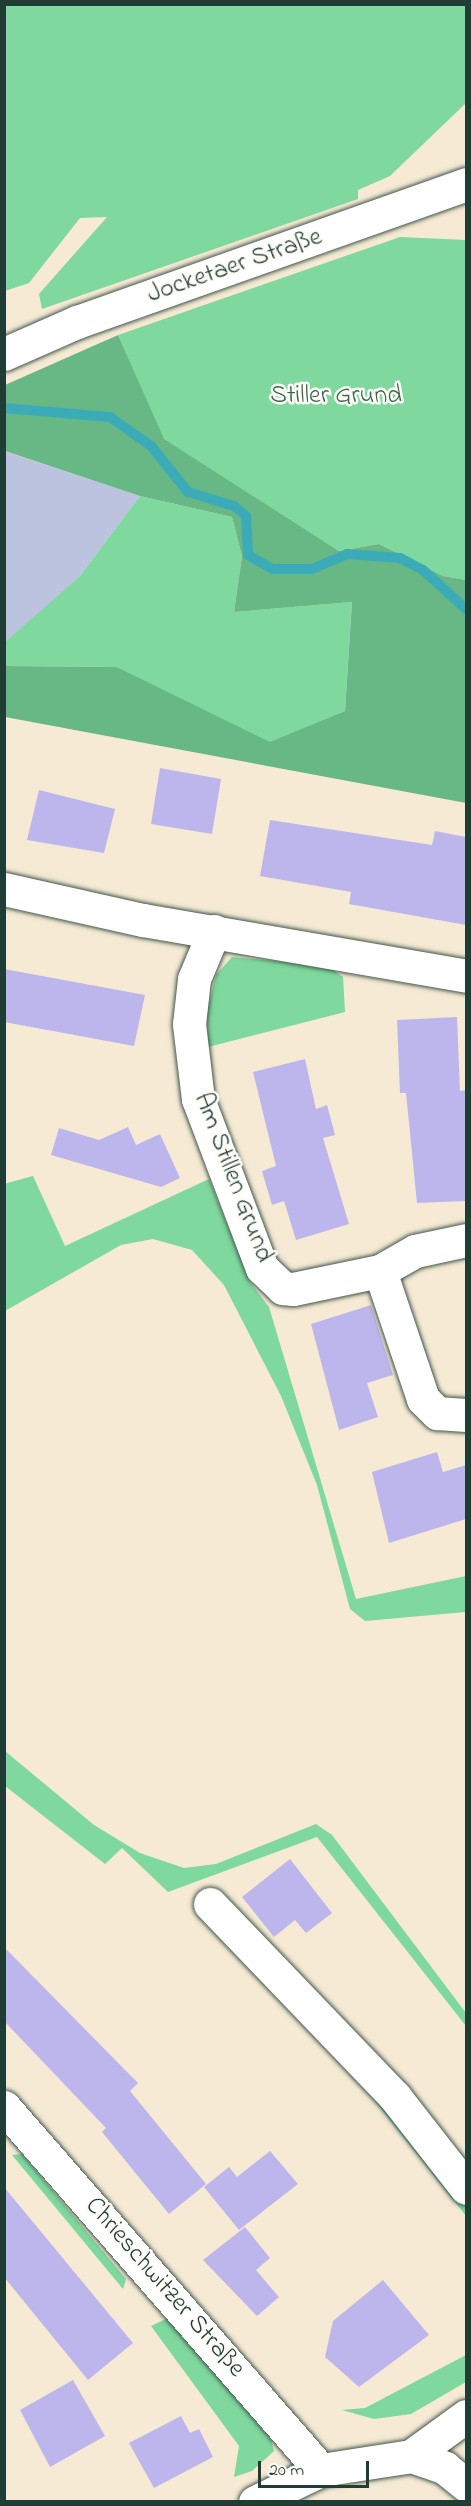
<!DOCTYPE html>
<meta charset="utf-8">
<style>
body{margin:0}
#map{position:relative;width:471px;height:2506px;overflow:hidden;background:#f6ead4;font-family:"Indie Flower",sans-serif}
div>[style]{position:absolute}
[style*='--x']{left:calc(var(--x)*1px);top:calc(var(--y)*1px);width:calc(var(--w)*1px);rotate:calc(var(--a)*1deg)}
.industrial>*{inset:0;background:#bcc3de}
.green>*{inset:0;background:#7fd89d}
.forest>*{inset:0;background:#67b884}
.stream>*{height:10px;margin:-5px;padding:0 5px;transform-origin:5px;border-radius:5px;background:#3bacb7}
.building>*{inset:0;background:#bdb6ec}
.roads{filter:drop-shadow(0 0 2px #3f574c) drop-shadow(0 0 2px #3f574c)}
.minor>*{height:33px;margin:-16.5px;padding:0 16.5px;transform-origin:16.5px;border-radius:16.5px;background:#fff}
span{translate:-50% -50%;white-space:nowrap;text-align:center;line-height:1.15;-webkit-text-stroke:5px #fdfcf7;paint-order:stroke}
.street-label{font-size:26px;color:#1f3d34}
.park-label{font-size:26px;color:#37644e}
.frame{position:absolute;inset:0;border:6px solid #1f3d34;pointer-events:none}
.scale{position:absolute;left:258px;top:2461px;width:111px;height:27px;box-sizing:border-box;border:3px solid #1f3d34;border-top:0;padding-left:8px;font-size:18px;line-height:21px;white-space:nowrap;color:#1f3d34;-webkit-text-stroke:4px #fdfcf7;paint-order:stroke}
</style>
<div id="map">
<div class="industrial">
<i style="clip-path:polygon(4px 451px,140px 496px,80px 576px,5px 643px)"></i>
</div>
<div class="green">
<i style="clip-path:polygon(4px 5px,466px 5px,466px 103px,390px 176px,358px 190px,358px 199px,42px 309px,39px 294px,107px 217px,80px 218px,29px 283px,5px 291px)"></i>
<i style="clip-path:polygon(400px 237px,466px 240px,466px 580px,443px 576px,379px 544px,339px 551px,163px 439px,118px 335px)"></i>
<i style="clip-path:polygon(140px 496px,232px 517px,242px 556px,234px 612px,352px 602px,345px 711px,270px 743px,117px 667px,5px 666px,4px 643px,80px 576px)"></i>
<i style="clip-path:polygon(232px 957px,327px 966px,343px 977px,345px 1012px,208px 1047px,207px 1012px,216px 975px)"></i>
<i style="clip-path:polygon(33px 1176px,65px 1246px,209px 1179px,250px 1282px,269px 1307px,356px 1599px,466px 1576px,466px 1612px,365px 1621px,350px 1609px,317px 1485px,281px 1396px,224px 1285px,192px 1250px,153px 1239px,121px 1245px,5px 1311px,4px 1184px)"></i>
<i style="clip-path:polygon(5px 1751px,94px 1825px,140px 1853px,184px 1868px,216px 1864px,316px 1824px,332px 1835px,466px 2013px,466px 2026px,317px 1837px,168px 1892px,122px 1848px,105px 1864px,5px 1786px)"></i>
<i style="clip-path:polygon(370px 2089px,466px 2203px,466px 2216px,367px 2091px)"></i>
<i style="clip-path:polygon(22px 2154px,126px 2279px,123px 2289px,12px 2155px)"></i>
<i style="clip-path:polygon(170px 2317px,271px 2439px,274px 2451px,252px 2471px,234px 2477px,239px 2446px,151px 2326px)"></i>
<i style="clip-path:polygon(466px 2355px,466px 2382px,411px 2414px,374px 2419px,342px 2410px,365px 2408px)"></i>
</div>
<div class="forest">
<i style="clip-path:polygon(118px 335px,164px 439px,339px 551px,379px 544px,443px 576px,466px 580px,466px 803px,5px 717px,5px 666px,117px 667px,270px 742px,345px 711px,352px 602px,234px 612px,242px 556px,232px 517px,140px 496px,5px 451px,5px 385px)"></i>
</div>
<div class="stream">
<i style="--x:4;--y:408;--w:106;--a:4.9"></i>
<i style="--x:110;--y:417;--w:50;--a:35.3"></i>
<i style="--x:151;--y:446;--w:59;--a:51.2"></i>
<i style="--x:188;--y:492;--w:48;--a:16.9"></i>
<i style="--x:234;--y:506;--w:16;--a:40"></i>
<i style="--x:246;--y:516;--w:39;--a:87"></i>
<i style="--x:248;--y:555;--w:28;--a:30"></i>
<i style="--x:272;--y:569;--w:40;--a:0"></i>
<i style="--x:312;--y:569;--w:38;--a:-23"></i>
<i style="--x:347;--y:554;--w:53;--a:4.3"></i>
<i style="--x:400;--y:558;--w:26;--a:28"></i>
<i style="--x:423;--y:570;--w:58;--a:42.2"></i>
</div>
<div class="building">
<i style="clip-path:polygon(160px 768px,221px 779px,212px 834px,151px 824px)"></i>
<i style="clip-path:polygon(39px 790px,115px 809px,104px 853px,27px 840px)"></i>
<i style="clip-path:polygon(270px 820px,432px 845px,435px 831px,466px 837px,466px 925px,349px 904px,351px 892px,260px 876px)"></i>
<i style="clip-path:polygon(4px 969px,145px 995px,134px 1046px,4px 1022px)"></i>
<i style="clip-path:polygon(457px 1017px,460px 1091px,466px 1090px,466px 1201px,417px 1203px,406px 1093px,400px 1093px,397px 1020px)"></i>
<i style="clip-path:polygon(305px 1059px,316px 1109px,327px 1105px,335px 1135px,323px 1138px,349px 1224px,296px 1240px,284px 1201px,272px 1205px,262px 1171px,276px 1166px,253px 1072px)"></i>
<i style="clip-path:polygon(128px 1127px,136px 1145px,160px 1134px,180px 1178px,161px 1187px,51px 1155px,59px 1128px,99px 1140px)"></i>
<i style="clip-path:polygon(371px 1305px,393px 1375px,367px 1383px,378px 1417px,339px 1430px,311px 1324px)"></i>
<i style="clip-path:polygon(437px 1452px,443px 1472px,466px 1465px,466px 1519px,389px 1543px,372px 1472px)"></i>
<i style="clip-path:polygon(290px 1859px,332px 1913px,306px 1933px,295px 1920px,274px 1937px,242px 1897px)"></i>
<i style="clip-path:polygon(4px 1947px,138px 2083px,130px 2091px,206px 2184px,169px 2214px,102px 2132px,106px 2128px,4px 2021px)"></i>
<i style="clip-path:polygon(270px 2151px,298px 2184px,239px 2230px,204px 2187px,229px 2167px,237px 2177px)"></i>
<i style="clip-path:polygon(4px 2187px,133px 2343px,88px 2380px,4px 2277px)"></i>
<i style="clip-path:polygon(245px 2227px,270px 2258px,256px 2270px,279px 2297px,257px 2316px,203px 2260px)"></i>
<i style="clip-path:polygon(383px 2280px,429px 2335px,359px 2387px,325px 2357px,333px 2321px)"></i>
<i style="clip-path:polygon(73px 2380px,105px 2436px,50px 2467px,20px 2410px)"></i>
<i style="clip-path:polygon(181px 2416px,190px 2433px,199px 2429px,213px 2457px,154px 2488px,129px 2443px)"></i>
</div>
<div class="roads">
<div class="minor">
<i style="--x:4;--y:354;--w:80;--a:-23.7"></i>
<i style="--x:77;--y:322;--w:413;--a:-19.5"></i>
<i style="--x:4;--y:889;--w:142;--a:12.6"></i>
<i style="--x:143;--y:920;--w:328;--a:9.8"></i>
<i style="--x:214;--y:931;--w:52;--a:112.6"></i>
<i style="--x:194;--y:979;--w:45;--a:96.3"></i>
<i style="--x:189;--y:1024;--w:76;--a:83.2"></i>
<i style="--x:198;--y:1099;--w:181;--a:69.3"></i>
<i style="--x:262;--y:1268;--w:29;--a:44"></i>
<i style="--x:283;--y:1288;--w:10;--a:6"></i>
<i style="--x:293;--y:1289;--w:89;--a:-11.7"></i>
<i style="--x:380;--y:1271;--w:40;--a:-29.7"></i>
<i style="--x:415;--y:1251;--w:52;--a:-12.2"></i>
<i style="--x:380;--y:1271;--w:135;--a:71.4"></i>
<i style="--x:423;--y:1399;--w:20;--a:45"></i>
<i style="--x:437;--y:1413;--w:29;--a:4"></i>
<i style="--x:210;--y:1904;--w:267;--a:46.2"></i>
<i style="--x:395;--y:2097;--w:115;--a:52"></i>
<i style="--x:4;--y:2107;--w:482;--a:48.9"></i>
<i style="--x:411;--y:2456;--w:36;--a:19"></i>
<i style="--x:445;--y:2468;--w:27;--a:39"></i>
<i style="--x:255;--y:2502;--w:73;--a:-25.9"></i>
<i style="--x:321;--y:2470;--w:91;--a:-8.8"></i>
<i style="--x:411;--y:2456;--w:68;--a:-36"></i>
</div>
</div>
<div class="street-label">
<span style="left:235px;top:267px;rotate:-19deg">Jocketaer Straße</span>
<span style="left:232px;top:1178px;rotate:69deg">Am Stillen Grund</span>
<span style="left:164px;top:2288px;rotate:49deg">Chrieschwitzer Straße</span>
</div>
<div class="park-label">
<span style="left:336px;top:397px">Stiller Grund</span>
</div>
<div class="frame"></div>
<div class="scale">20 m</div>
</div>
